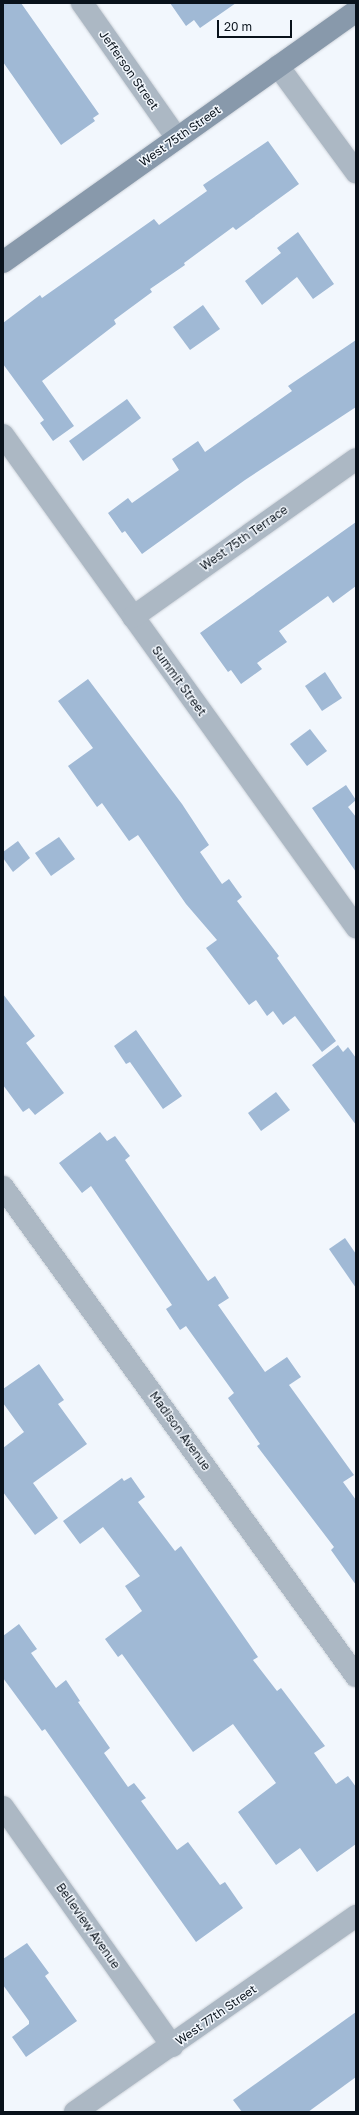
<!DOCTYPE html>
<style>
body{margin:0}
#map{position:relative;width:359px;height:2115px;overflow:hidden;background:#f2f7fd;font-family:"Golos Text",sans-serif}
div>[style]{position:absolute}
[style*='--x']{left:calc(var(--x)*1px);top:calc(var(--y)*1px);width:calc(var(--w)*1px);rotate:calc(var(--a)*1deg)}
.building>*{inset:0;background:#a0b9d5}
.roads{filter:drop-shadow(0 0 1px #cdd2d9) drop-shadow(0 0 1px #cdd2d9)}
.minor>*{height:22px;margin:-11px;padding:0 11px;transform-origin:11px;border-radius:11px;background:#acb8c4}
.secondary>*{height:22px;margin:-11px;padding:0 11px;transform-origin:11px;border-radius:11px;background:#8899ab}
span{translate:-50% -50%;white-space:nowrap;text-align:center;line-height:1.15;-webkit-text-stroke:3px #f2f7fd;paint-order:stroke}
.street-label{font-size:12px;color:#09121b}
.frame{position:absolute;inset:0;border:4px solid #09121b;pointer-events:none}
.scale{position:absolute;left:217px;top:20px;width:75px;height:18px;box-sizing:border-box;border:2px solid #09121b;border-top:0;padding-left:5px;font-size:12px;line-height:14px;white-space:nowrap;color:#09121b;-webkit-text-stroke:3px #f2f7fd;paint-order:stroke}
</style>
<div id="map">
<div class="building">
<i style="clip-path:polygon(3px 3px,21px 3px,99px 114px,93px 118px,95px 121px,61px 145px,3px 62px)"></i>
<i style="clip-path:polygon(170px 3px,236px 3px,200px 28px,194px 20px,186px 26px)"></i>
<i style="clip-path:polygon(268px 141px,299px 184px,236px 230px,233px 227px,184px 263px,185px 265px,150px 289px,152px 292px,114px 320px,116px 324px,42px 381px,74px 426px,53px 441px,40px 423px,44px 420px,3px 364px,3px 323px,40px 295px,42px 298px,154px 219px,159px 225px,207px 191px,203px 185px)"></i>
<i style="clip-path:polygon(298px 232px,334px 284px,313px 299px,297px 277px,262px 305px,245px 281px,281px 253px,277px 248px)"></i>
<i style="clip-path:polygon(203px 305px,220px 329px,190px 350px,173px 327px)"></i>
<i style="clip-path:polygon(356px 340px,356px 407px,245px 480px,142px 554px,125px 531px,122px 533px,108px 513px,128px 498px,132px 503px,179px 470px,172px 459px,198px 441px,205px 452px,292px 391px,288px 386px)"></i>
<i style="clip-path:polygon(127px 399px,141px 418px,83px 461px,69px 441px)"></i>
<i style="clip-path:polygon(356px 522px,356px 586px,333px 603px,328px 596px,279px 631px,287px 642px,257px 663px,262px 669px,241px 684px,231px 670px,228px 672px,200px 633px)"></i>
<i style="clip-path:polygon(325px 672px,342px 698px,322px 711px,305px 686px)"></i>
<i style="clip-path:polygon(88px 679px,182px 804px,209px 845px,200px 852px,222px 884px,229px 879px,242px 897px,237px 901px,279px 956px,277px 958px,336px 1041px,322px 1052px,295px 1016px,283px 1025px,273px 1011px,267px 1016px,256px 1000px,249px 1005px,206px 948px,217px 940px,186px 904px,138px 835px,129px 841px,102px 803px,97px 807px,68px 766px,93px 748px,58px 701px)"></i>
<i style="clip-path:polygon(310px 729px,327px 751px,307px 766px,290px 744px)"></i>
<i style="clip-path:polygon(346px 785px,356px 800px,348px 807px,356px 817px,356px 872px,312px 808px)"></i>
<i style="clip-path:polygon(59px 837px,75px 859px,51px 876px,35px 853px)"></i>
<i style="clip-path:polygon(18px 841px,30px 858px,13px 872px,3px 858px,3px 852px)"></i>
<i style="clip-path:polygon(3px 994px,35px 1036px,26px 1043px,64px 1093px,35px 1115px,29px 1108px,23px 1112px,3px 1085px)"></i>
<i style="clip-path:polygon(136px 1030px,182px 1096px,163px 1109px,130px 1062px,126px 1064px,114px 1046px)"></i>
<i style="clip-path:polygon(338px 1045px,343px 1052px,348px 1047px,356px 1058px,356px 1125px,312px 1065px)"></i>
<i style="clip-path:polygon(276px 1092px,290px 1110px,261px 1131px,248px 1113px)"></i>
<i style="clip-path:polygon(100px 1132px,107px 1141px,115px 1136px,130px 1156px,125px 1160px,208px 1281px,215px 1276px,229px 1298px,218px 1305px,265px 1372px,287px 1357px,301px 1377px,289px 1385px,354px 1475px,343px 1482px,356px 1500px,356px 1585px,331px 1550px,334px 1547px,257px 1446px,260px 1444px,228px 1398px,234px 1393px,186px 1326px,180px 1330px,166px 1309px,172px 1305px,91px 1186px,82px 1193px,59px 1163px)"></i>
<i style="clip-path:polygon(345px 1238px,356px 1254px,356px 1288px,329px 1249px)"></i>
<i style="clip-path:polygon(39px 1364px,64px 1400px,58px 1404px,87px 1444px,33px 1483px,58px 1518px,35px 1535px,3px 1492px,3px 1448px,24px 1432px,3px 1403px,3px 1389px)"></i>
<i style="clip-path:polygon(131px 1477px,145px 1497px,138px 1502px,175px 1551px,181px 1546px,258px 1657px,253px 1660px,277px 1691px,281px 1688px,325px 1746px,314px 1753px,336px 1784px,348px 1776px,356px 1787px,356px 1844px,317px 1872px,300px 1848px,276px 1865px,238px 1812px,276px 1783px,233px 1724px,193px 1752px,122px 1654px,118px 1657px,105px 1639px,142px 1611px,125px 1586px,140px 1576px,103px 1527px,80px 1544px,63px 1521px,122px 1478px,124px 1481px)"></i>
<i style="clip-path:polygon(19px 1624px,37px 1649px,31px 1653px,56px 1688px,66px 1680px,80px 1701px,78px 1702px,110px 1748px,104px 1753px,128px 1787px,134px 1783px,146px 1798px,141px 1801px,177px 1850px,188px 1842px,220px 1885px,225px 1882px,243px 1908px,196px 1942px,45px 1729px,42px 1731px,3px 1678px,3px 1636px)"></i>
<i style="clip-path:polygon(27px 1943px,49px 1973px,45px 1976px,77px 2021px,26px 2057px,12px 2037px,29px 2024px,29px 2021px,3px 1985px,3px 1959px)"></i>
<i style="clip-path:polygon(356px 2012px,356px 2077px,308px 2112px,242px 2112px,233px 2100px)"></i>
</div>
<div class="roads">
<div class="minor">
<i style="--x:82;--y:3;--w:165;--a:54.9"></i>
<i style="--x:278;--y:66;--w:132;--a:53.7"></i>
<i style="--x:3;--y:435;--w:606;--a:54.34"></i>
<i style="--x:133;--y:617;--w:273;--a:-35.3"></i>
<i style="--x:3;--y:1187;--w:603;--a:54.18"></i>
<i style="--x:3;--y:1807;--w:293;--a:54.7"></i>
<i style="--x:75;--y:2112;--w:343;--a:-34.9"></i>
</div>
<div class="secondary">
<i style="--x:3;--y:262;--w:433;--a:-35.4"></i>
</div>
</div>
<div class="street-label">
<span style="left:129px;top:70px;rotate:55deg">Jefferson Street</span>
<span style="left:180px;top:136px;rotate:-35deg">West 75th Street</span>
<span style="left:244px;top:538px;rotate:-35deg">West 75th Terrace</span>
<span style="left:179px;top:681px;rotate:54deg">Summit Street</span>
<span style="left:180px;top:1431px;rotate:54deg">Madison Avenue</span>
<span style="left:88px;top:1926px;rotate:55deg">Belleview Avenue</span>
<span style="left:216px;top:2015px;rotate:-35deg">West 77th Street</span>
</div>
<div class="frame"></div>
<div class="scale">20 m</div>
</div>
